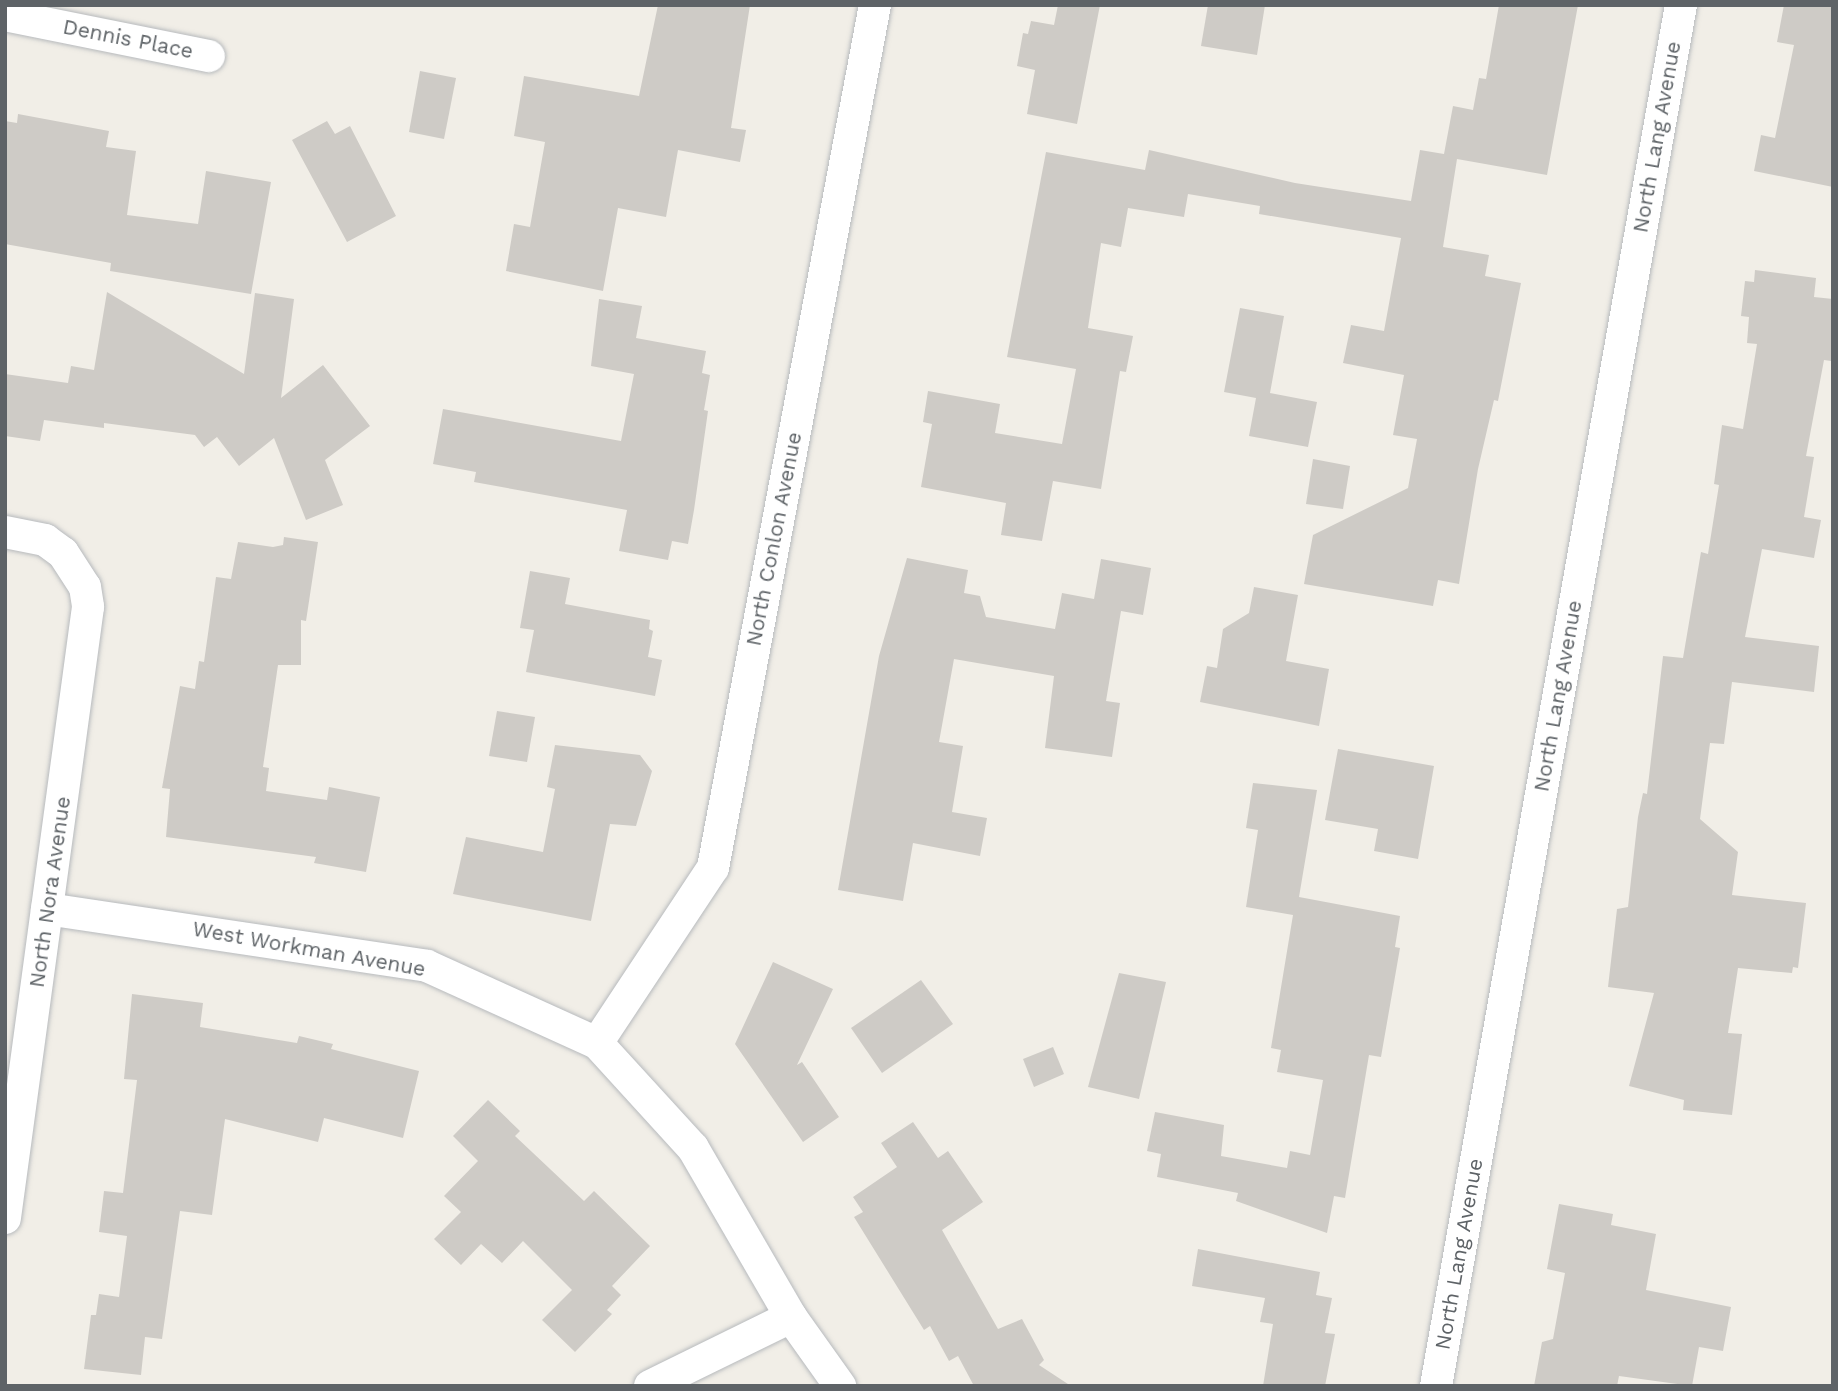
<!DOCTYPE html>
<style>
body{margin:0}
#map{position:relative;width:1838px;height:1391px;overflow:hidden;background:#f1eee7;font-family:"Work Sans",sans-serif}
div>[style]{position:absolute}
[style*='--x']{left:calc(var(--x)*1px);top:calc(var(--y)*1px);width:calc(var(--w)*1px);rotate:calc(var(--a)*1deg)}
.building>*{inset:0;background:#cecbc6}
.roads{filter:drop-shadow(0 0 2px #b7babd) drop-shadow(0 0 2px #b7babd)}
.minor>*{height:32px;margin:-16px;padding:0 16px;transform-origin:16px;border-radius:16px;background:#fff}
span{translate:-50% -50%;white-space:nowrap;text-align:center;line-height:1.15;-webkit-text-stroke:7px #fff;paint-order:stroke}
.street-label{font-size:21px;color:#5e6367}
.frame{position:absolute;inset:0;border:7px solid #5e6367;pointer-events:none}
</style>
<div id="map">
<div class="building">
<i style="clip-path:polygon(658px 5px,750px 5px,731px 128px,746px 130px,740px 162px,678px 150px,666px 217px,618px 208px,603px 291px,506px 271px,514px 224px,530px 227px,545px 142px,514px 136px,524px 76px,639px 96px)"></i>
<i style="clip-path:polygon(1058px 5px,1100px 5px,1077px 124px,1027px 114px,1035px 70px,1017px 66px,1023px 33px,1028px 34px,1031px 21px,1054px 25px)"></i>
<i style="clip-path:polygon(1208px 5px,1265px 5px,1257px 55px,1201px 46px)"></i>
<i style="clip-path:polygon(1499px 5px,1578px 5px,1547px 175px,1457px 159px,1443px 247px,1489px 255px,1485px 276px,1521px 283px,1498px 401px,1494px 400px,1478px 469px,1459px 584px,1438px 580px,1433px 606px,1304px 584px,1313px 535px,1408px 488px,1417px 439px,1393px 435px,1404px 375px,1343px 363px,1351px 325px,1384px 331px,1401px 238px,1259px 214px,1260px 206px,1188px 194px,1184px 217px,1128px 208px,1121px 247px,1101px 243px,1088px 328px,1133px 336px,1126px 372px,1120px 371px,1101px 489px,1053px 481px,1042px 541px,1001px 535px,1006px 503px,921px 487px,932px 424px,923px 422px,928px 391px,1000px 404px,995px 433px,1062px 444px,1076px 369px,1007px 357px,1046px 152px,1145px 170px,1149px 150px,1295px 183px,1411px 201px,1420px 150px,1444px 154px,1453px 106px,1473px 110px,1479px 78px,1486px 79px)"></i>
<i style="clip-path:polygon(1784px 5px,1833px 5px,1833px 187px,1754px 171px,1761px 135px,1775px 138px,1794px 45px,1777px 42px)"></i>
<i style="clip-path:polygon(420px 71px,456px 78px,444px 139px,409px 132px)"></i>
<i style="clip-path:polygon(18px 114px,109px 131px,106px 147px,136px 151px,127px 215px,198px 224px,206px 171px,271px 182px,251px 294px,110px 271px,111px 263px,5px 244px,5px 121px,17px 123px)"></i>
<i style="clip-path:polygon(327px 121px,335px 134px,350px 126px,396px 216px,347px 242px,292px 140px)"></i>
<i style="clip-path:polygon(1755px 270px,1816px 278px,1814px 297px,1833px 299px,1833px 344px,1831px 361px,1824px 360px,1806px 456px,1814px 457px,1804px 517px,1821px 520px,1814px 558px,1762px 549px,1745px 637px,1819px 646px,1814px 692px,1732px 682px,1724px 744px,1710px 743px,1700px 819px,1738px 852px,1732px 895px,1806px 903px,1798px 968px,1793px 967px,1792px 973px,1738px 968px,1728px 1033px,1742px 1034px,1732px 1115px,1683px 1110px,1684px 1100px,1629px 1086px,1654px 993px,1608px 987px,1617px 909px,1628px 907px,1638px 817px,1643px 793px,1647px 794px,1663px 656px,1683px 658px,1701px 552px,1708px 554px,1719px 485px,1714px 484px,1722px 425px,1743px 429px,1757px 344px,1747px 343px,1749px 317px,1741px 316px,1745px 281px,1754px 282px)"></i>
<i style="clip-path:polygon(107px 292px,244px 374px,255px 293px,294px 299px,281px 398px,323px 365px,370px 426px,325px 460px,343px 505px,306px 520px,274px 438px,239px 466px,217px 437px,204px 447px,195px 435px,104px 423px,104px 428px,44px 420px,40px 441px,5px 436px,5px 374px,68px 383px,71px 366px,94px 370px)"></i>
<i style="clip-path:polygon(599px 299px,642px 306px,636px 338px,706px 351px,702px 373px,710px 375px,704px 410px,708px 411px,694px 510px,688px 544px,672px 541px,668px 560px,619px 551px,627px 510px,474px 482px,476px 472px,433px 464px,443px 409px,621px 441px,634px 374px,591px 366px)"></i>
<i style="clip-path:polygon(1240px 308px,1284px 316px,1270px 393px,1317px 402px,1308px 447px,1249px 436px,1256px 398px,1224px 392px)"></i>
<i style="clip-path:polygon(1313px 459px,1350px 466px,1343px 509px,1306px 504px)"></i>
<i style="clip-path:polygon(284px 537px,318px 542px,306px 621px,301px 620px,301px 665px,278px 665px,263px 767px,269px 768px,266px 791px,327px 800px,329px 787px,380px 797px,366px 872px,314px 863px,316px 857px,166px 837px,170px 789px,162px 788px,180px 686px,195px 689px,199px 661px,204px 662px,216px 577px,231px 579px,238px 542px,273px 547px,283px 545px)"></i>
<i style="clip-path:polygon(907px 558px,968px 570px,964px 593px,980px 596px,986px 617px,1055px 629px,1062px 593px,1094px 599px,1101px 559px,1151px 568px,1143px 615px,1121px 611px,1106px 701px,1120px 703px,1112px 757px,1045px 748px,1054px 676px,954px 659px,939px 742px,963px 746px,952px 812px,987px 818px,980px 856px,913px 843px,903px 901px,838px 890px,879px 656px)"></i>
<i style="clip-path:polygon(530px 571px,570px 578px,565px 604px,650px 620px,649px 629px,653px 631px,648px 657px,662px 660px,655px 696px,526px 672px,534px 630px,520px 628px)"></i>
<i style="clip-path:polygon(1254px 587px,1298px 595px,1286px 661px,1329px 669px,1319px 726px,1200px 702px,1207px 666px,1217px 668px,1223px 629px,1249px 613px)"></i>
<i style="clip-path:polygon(497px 711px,535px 717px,527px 762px,489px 756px)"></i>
<i style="clip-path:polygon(555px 745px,640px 755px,652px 771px,636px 826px,610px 824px,591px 921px,453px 894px,466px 837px,543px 852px,555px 789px,547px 787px)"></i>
<i style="clip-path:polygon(1338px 749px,1434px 766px,1418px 859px,1374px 851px,1378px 829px,1325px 820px)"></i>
<i style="clip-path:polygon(1253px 783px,1317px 790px,1299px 897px,1400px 916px,1395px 947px,1400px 948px,1381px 1057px,1369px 1055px,1345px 1198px,1334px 1196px,1327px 1233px,1236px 1201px,1238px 1193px,1157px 1177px,1161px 1154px,1147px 1151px,1155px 1112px,1224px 1125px,1221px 1156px,1287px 1168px,1290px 1151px,1310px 1155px,1323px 1080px,1277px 1072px,1281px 1050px,1271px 1048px,1293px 915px,1246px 907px,1258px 830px,1246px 828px)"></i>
<i style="clip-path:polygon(773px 962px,833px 989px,797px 1065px,802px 1062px,839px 1117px,803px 1142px,735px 1044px)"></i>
<i style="clip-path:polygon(1119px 973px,1166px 982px,1139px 1099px,1088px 1087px)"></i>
<i style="clip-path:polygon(921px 980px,953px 1024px,882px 1073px,851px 1028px)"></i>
<i style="clip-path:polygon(132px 994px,203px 1003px,200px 1027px,297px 1043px,299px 1036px,333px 1044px,331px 1049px,419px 1071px,403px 1138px,324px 1118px,318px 1142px,225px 1119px,212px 1215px,180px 1211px,162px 1339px,145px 1337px,141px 1375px,84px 1369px,91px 1315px,96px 1315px,99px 1294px,119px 1297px,127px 1236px,99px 1232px,104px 1191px,123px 1193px,137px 1080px,124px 1079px)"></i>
<i style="clip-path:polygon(1053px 1047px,1064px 1074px,1034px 1087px,1023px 1059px)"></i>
<i style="clip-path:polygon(488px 1100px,520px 1131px,515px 1136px,584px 1201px,594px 1191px,650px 1246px,612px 1286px,621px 1295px,607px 1310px,612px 1314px,575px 1352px,542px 1320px,572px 1290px,523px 1241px,502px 1263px,481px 1244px,461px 1265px,434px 1239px,461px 1212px,444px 1196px,478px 1161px,453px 1136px)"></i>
<i style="clip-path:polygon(913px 1122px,938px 1158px,948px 1151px,983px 1202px,942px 1230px,998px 1329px,1022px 1319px,1044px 1360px,1039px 1365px,1071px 1386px,974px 1386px,958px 1356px,949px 1361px,930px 1326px,924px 1330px,854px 1217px,863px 1212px,853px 1197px,897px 1167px,881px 1143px)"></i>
<i style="clip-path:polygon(1559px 1204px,1613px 1214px,1611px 1225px,1656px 1234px,1646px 1290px,1731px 1307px,1723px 1351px,1699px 1347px,1692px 1386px,1619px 1376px,1617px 1386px,1534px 1386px,1542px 1342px,1553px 1339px,1565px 1273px,1547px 1269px)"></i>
<i style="clip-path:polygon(1198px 1249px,1320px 1272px,1316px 1295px,1332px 1298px,1325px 1333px,1335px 1334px,1325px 1386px,1263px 1386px,1273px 1324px,1260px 1322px,1265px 1298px,1192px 1286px)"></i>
</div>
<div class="roads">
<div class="minor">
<i style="--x:5;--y:15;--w:208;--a:11.4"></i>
<i style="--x:5;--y:532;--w:41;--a:11.3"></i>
<i style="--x:45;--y:540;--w:22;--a:36"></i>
<i style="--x:63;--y:553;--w:40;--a:57.1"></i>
<i style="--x:85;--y:587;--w:20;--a:81"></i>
<i style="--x:88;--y:607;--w:617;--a:97.74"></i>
<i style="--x:47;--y:909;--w:384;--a:8.5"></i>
<i style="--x:427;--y:966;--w:187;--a:24.4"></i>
<i style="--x:597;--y:1043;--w:142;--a:47.6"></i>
<i style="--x:693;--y:1148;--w:195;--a:59.9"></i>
<i style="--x:791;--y:1317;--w:85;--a:54.6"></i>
<i style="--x:597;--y:1043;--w:210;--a:-56.5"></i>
<i style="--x:713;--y:868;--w:878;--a:-79.37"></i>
<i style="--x:650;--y:1386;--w:157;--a:-26.1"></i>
<i style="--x:1436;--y:1386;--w:1403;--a:-79.94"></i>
</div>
</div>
<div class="street-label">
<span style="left:128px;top:39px;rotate:11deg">Dennis Place</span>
<span style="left:1657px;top:137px;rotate:-80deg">North Lang Avenue</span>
<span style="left:774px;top:539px;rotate:-79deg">North Conlon Avenue</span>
<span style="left:1558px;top:696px;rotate:-80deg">North Lang Avenue</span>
<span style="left:50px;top:892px;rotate:-82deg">North Nora Avenue</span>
<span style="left:309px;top:949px;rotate:10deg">West Workman Avenue</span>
<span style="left:1459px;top:1254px;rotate:-80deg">North Lang Avenue</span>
</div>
<div class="frame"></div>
</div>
